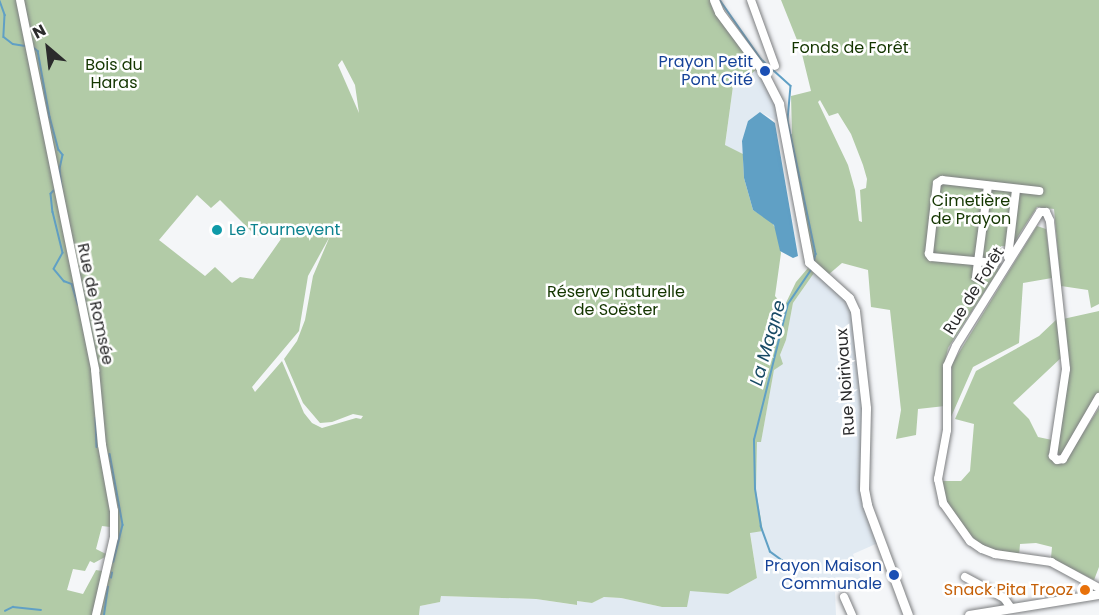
<!DOCTYPE html>
<meta charset="utf-8">
<style>
body{margin:0}
#map{position:relative;width:1099px;height:615px;overflow:hidden;background:#f4f6f8;font-family:Poppins,sans-serif}
div>[style]{position:absolute}
[style*='--x']{left:calc(var(--x)*1px);top:calc(var(--y)*1px);width:calc(var(--w)*1px);rotate:calc(var(--a)*1deg)}
.built>*{inset:0;background:#e1eaf2}
.green>*{inset:0;background:#b2cba7}
.water>*{inset:0;background:#60a0c5}
.stream>*{height:1.5px;margin:-0.75px;padding:0 0.75px;transform-origin:0.75px;border-radius:0.75px;background:#60a0c5}
.roads{filter:drop-shadow(0 0 2px #7d7f81) drop-shadow(0 0 2px #7d7f81)}
.minor>*{height:8px;margin:-4px;padding:0 4px;transform-origin:4px;border-radius:4px;background:#fff}
.major>*{height:9px;margin:-4.5px;padding:0 4.5px;transform-origin:4.5px;border-radius:4.5px;background:#fff}
.dots>*{width:16px;height:16px;translate:-50% -50%;box-sizing:border-box;border:3px solid #fff;border-radius:50%}
span{translate:-50% -50%;white-space:nowrap;text-align:center;line-height:1.15;-webkit-text-stroke:5px #fff;paint-order:stroke}
.park-label{font-size:16px;color:#143600}
.transit-label{font-size:16px;color:#164399}
.right{translate:-100% -50%;text-align:right}
.culture-label{font-size:16px;color:#0d838f}
.left{translate:0 -50%;text-align:left}
.street-label{font-size:16px;color:#2b2b2c}
.food-label{font-size:16px;color:#c56008}
.water-label{font-size:18px;color:#194b66;font-style:italic}
.north{position:absolute;left:18px;top:18px;width:60px;height:60px;-webkit-text-stroke:4px #fff;paint-order:stroke;rotate:332deg;font-size:16px;font-weight:700;line-height:24px;text-align:center;color:#2b2b2c}
.north::after{content:'';display:block;margin:auto;width:21px;height:27px;background:#2b2b2c;clip-path:polygon(50% 0,100% 100%,50% 72%,0 100%)}
</style>
<div id="map">
<div class="built">
<i style="clip-path:polygon(757px 69px,775px 99px,780px 123px,760px 112px,742px 141px,743px 154px,725px 146px,734px 79px,750px 75px)"></i>
<i style="clip-path:polygon(814px 273px,848px 301px,855px 314px,862px 376px,862px 499px,878px 543px,853px 554px,862px 583px,843px 591px,835px 592px,836px 615px,419px 615px,420px 606px,440px 602px,441px 596px,536px 599px,576px 605px,577px 601px,592px 603px,604px 597px,621px 598px,662px 607px,687px 606px,687px 590px,728px 594px,757px 578px,750px 532px,763px 531px,756px 491px,757px 442px,761px 441px,774px 370px,786px 340px,793px 303px)"></i>
</div>
<div class="green">
<i style="clip-path:polygon(evenodd,0 0,710px 0,713px 10px,757px 69px,750px 75px,750px 81px,734px 79px,725px 145px,743px 154px,744px 178px,753px 210px,771px 221px,776px 229px,781px 253px,775px 296px,784px 307px,796px 282px,808px 268px,814px 273px,793px 303px,786px 340px,780px 355px,783px 364px,774px 370px,761px 442px,757px 442px,756px 491px,763px 531px,750px 533px,757px 578px,728px 594px,690px 591px,687px 607px,662px 607px,621px 598px,604px 597px,592px 603px,577px 601px,577px 605px,536px 599px,441px 596px,440px 602px,420px 606px,419px 615px,0 615px,0 0,342px 60px,355px 85px,359px 113px,338px 65px,342px 60px,0 0,197px 195px,211px 208px,220px 200px,256px 236px,272px 231px,281px 239px,253px 279px,240px 277px,232px 283px,215px 267px,205px 276px,159px 240px,197px 195px,0 0,330px 236px,313px 276px,305px 320px,297px 341px,284px 359px,303px 403px,320px 423px,332px 422px,353px 414px,363px 416px,361px 419px,356px 418px,322px 428px,312px 423px,304px 413px,282px 361px,255px 392px,252px 387px,299px 331px,308px 276px,330px 236px,0 0,102px 526px,118px 528px,108px 572px,96px 570px,83px 594px,67px 590px,73px 569px,85px 571px,90px 561px,94px 563px,105px 557px,106px 554px,96px 549px,102px 526px)"></i>
<i style="clip-path:polygon(evenodd,781px 0,1099px 0,1099px 304px,1091px 308px,1088px 290px,1061px 286px,1054px 209px,1037px 207px,1011px 247px,1001px 246px,998px 271px,948px 348px,943px 370px,945px 406px,918px 409px,916px 435px,896px 439px,901px 410px,890px 310px,871px 307px,868px 270px,842px 263px,828px 275px,812px 260px,788px 135px,792px 134px,791px 96px,811px 91px,801px 50px,781px 0,820px 100px,829px 116px,838px 113px,851px 134px,863px 165px,867px 179px,866px 188px,860px 190px,862px 222px,859px 221px,855px 190px,848px 165px,818px 102px,820px 100px)"></i>
<i style="clip-path:polygon(1037px 226px,1046px 229px,1052px 278px,1023px 283px,1019px 343px,973px 367px,951px 417px,952px 364px)"></i>
<i style="clip-path:polygon(1099px 311px,1099px 393px,1065px 455px,1061px 456px,1057px 452px,1067px 385px,1063px 319px)"></i>
<i style="clip-path:polygon(1057px 319px,1062px 357px,1013px 403px,1029px 419px,1038px 437px,1052px 440px,1057px 463px,1065px 461px,1099px 408px,1099px 567px,1094px 580px,1051px 558px,1052px 547px,1036px 543px,1020px 544px,1019px 556px,983px 547px,971px 538px,946px 503px,941px 481px,961px 481px,970px 471px,974px 424px,955px 419px,976px 371px,1039px 336px)"></i>
</div>
<div class="water">
<i style="clip-path:polygon(760px 112px,775px 123px,798px 256px,793px 258px,780px 251px,774px 225px,753px 210px,744px 178px,742px 141px,748px 121px)"></i>
</div>
<div class="stream">
<i style="--x:720;--y:0;--w:72;--a:55.2"></i>
<i style="--x:761;--y:59;--w:40;--a:42"></i>
<i style="--x:791;--y:86;--w:35;--a:95"></i>
<i style="--x:788;--y:121;--w:136;--a:78.1"></i>
<i style="--x:816;--y:254;--w:9;--a:103"></i>
<i style="--x:0;--y:1;--w:15;--a:70"></i>
<i style="--x:5;--y:15;--w:22;--a:93"></i>
<i style="--x:4;--y:37;--w:11;--a:38"></i>
<i style="--x:13;--y:44;--w:12;--a:9"></i>
<i style="--x:32;--y:46;--w:8;--a:40"></i>
<i style="--x:38;--y:51;--w:67;--a:79.7"></i>
<i style="--x:50;--y:117;--w:34;--a:75"></i>
<i style="--x:59;--y:150;--w:6;--a:51"></i>
<i style="--x:63;--y:155;--w:14;--a:102"></i>
<i style="--x:60;--y:169;--w:19;--a:84"></i>
<i style="--x:54;--y:191;--w:4;--a:135"></i>
<i style="--x:51;--y:194;--w:18;--a:84"></i>
<i style="--x:53;--y:212;--w:42;--a:76.3"></i>
<i style="--x:63;--y:253;--w:18;--a:119"></i>
<i style="--x:54;--y:269;--w:16;--a:50"></i>
<i style="--x:64;--y:281;--w:9;--a:21"></i>
<i style="--x:72;--y:284;--w:21;--a:73"></i>
<i style="--x:96;--y:418;--w:29;--a:88"></i>
<i style="--x:110;--y:454;--w:72;--a:79.6"></i>
<i style="--x:123;--y:525;--w:38;--a:104"></i>
<i style="--x:792;--y:568;--w:27;--a:-144"></i>
<i style="--x:770;--y:552;--w:27;--a:-110"></i>
<i style="--x:761;--y:527;--w:38;--a:-99"></i>
<i style="--x:755;--y:489;--w:49;--a:-91.2"></i>
<i style="--x:754;--y:440;--w:140;--a:-76"></i>
<i style="--x:788;--y:304;--w:41;--a:-55.9"></i>
<i style="--x:111;--y:578;--w:5;--a:-79"></i>
<i style="--x:5;--y:611;--w:9;--a:-27"></i>
<i style="--x:13;--y:607;--w:28;--a:6"></i>
<i style="--x:104;--y:615;--w:28;--a:-82"></i>
</div>
<div class="roads">
<div class="minor">
<i style="--x:20;--y:0;--w:378;--a:78.5"></i>
<i style="--x:95;--y:370;--w:75;--a:84.7"></i>
<i style="--x:102;--y:445;--w:67;--a:79.7"></i>
<i style="--x:114;--y:511;--w:26;--a:90"></i>
<i style="--x:114;--y:537;--w:80;--a:103"></i>
<i style="--x:751;--y:0;--w:70;--a:70"></i>
<i style="--x:1008;--y:257;--w:67;--a:-83.2"></i>
<i style="--x:995;--y:263;--w:64;--a:-174.6"></i>
<i style="--x:931;--y:257;--w:4;--a:-124"></i>
<i style="--x:929;--y:254;--w:71;--a:-83.6"></i>
<i style="--x:937;--y:183;--w:6;--a:-31"></i>
<i style="--x:942;--y:180;--w:98;--a:6.5"></i>
<i style="--x:976;--y:277;--w:92;--a:-82.5"></i>
<i style="--x:1099;--y:397;--w:72;--a:120.1"></i>
<i style="--x:1063;--y:459;--w:6;--a:171"></i>
<i style="--x:1057;--y:460;--w:6;--a:-135"></i>
<i style="--x:1053;--y:456;--w:88;--a:-81.5"></i>
<i style="--x:1066;--y:369;--w:149;--a:-96.2"></i>
<i style="--x:1050;--y:221;--w:10;--a:-114"></i>
<i style="--x:1046;--y:212;--w:6;--a:180"></i>
<i style="--x:1040;--y:212;--w:158;--a:122.1"></i>
<i style="--x:956;--y:346;--w:22;--a:114"></i>
<i style="--x:947;--y:366;--w:64;--a:90"></i>
<i style="--x:947;--y:430;--w:50;--a:100.4"></i>
<i style="--x:938;--y:479;--w:25;--a:78"></i>
<i style="--x:943;--y:503;--w:47;--a:54.6"></i>
<i style="--x:970;--y:541;--w:14;--a:34"></i>
<i style="--x:982;--y:549;--w:14;--a:21"></i>
<i style="--x:995;--y:554;--w:57;--a:8.1"></i>
<i style="--x:1051;--y:562;--w:55;--a:28.4"></i>
<i style="--x:965;--y:577;--w:44;--a:28.3"></i>
<i style="--x:1004;--y:598;--w:12;--a:55"></i>
<i style="--x:844;--y:597;--w:20;--a:66"></i>
</div>
<div class="major">
<i style="--x:714;--y:0;--w:13;--a:67"></i>
<i style="--x:719;--y:12;--w:72;--a:53.4"></i>
<i style="--x:762;--y:70;--w:38;--a:63"></i>
<i style="--x:779;--y:104;--w:161;--a:79.2"></i>
<i style="--x:809;--y:262;--w:54;--a:42"></i>
<i style="--x:849;--y:298;--w:14;--a:65"></i>
<i style="--x:855;--y:311;--w:98;--a:83.5"></i>
<i style="--x:866;--y:408;--w:81;--a:91.4"></i>
<i style="--x:864;--y:489;--w:16;--a:79"></i>
<i style="--x:867;--y:505;--w:117;--a:69.6"></i>
<i style="--x:969;--y:615;--w:132;--a:-9.2"></i>
</div>
</div>
<div class="dots">
<i style="left:765px;top:71px;background:#1a4fb4"></i>
<i style="left:217px;top:230px;background:#0f9aa8"></i>
<i style="left:894px;top:575px;background:#1a4fb4"></i>
<i style="left:1085px;top:590px;background:#e8710a"></i>
</div>
<div class="park-label">
<span style="left:850px;top:48px">Fonds de Forêt</span>
<span style="left:114px;top:74px">Bois du<br>Haras</span>
<span style="left:971px;top:210px">Cimetière<br>de Prayon</span>
<span style="left:616px;top:301px">Réserve naturelle<br>de Soëster</span>
</div>
<div class="transit-label">
<span class="right" style="left:753px;top:71px">Prayon Petit<br>Pont Cité</span>
<span class="right" style="left:882px;top:575px">Prayon Maison<br>Communale</span>
</div>
<div class="culture-label">
<span class="left" style="left:229px;top:230px">Le Tournevent</span>
</div>
<div class="street-label">
<span style="left:974px;top:291px;rotate:-58deg">Rue de Forêt</span>
<span style="left:95px;top:304px;rotate:78deg">Rue de Romsée</span>
<span style="left:846px;top:382px;rotate:-94deg">Rue Noirivaux</span>
</div>
<div class="food-label">
<span class="right" style="left:1073px;top:590px">Snack Pita Trooz</span>
</div>
<div class="water-label">
<span style="left:768px;top:343px;rotate:-74deg">La Magne</span>
</div>
<div class="north">N</div>
</div>
